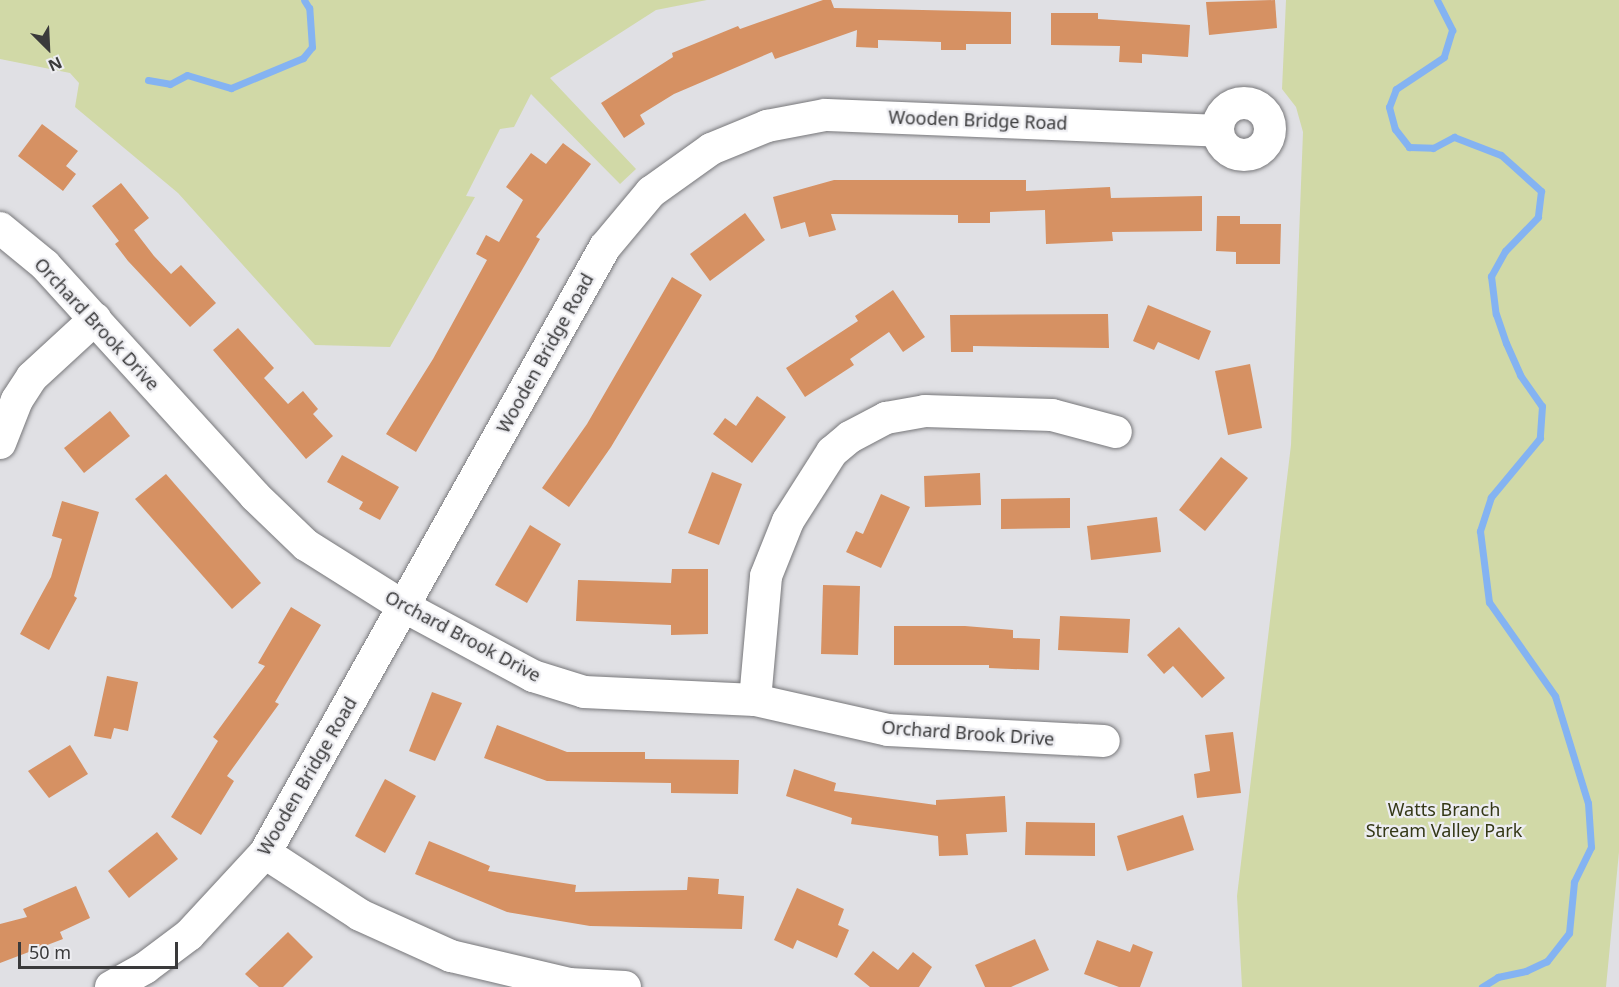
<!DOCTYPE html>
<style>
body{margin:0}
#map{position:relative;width:1619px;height:987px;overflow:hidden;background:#e0e0e4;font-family:"Noto Sans",sans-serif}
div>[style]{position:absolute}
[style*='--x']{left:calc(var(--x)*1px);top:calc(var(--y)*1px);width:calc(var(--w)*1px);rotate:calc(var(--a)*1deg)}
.green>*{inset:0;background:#d1d9a7}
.stream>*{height:7px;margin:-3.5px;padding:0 3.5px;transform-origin:3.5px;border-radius:3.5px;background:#84b3f2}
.building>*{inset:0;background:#d69163}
.roads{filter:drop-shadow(0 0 2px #77777a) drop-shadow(0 0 2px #77777a)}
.minor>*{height:32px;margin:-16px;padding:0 16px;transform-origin:16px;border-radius:16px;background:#fff}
.minor>.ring{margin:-16px;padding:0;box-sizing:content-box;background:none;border:32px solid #fff;border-radius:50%}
span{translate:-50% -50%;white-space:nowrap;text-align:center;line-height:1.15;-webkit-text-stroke:4.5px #ededf1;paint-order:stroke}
.street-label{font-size:18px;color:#3a3a3b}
.park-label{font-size:18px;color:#343816}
.north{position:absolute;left:18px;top:18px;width:60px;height:60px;-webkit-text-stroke:4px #ededf1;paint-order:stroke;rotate:156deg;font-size:16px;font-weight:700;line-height:24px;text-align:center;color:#3a3a3b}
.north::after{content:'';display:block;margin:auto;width:21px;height:27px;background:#3a3a3b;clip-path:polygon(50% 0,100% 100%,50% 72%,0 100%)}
.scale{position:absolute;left:18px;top:942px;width:160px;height:27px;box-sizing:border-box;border:3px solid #3a3a3b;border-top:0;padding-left:8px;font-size:18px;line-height:21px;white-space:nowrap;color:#3a3a3b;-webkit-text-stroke:4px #ededf1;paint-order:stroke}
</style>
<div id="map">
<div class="green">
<i style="clip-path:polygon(0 0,707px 0,656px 10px,550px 78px,636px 169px,620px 184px,531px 94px,514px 127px,500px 129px,466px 196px,475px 197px,390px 347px,315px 345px,178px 193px,75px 107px,79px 83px,70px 73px,0 59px)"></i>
<i style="clip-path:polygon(1286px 0,1619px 0,1619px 852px,1606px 987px,1242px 987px,1237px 896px,1291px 445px,1303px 132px,1296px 107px,1282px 89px)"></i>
</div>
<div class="stream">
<i style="--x:1437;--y:0;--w:34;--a:63"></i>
<i style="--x:1452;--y:30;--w:28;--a:107"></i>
<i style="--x:1444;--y:57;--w:58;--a:146.3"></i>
<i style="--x:1396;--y:89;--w:19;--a:111"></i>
<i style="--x:1389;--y:107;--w:23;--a:75"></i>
<i style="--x:1395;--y:129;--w:23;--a:52"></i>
<i style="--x:1409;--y:147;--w:24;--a:2"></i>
<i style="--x:1433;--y:148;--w:24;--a:-28"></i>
<i style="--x:1454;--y:137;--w:50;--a:21"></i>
<i style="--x:1501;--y:155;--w:54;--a:42"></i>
<i style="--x:1541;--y:191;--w:26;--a:97"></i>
<i style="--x:1538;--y:217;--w:47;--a:134.1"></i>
<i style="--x:1505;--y:251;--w:29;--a:119"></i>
<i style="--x:1491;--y:276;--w:38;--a:83"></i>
<i style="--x:1496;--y:314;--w:31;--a:71"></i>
<i style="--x:1506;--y:343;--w:35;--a:66"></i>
<i style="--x:1520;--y:375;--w:38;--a:55"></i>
<i style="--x:1542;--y:406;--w:32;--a:94"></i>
<i style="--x:1540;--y:438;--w:77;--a:129.7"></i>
<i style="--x:1491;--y:497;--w:36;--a:108"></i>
<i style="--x:1480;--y:531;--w:72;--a:82.8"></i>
<i style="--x:1489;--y:602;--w:115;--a:54.9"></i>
<i style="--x:1555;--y:696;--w:112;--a:72.9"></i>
<i style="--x:1588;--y:803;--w:44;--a:86.1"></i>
<i style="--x:1591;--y:847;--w:39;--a:116"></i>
<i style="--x:1574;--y:882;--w:51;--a:95.6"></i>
<i style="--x:1569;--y:933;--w:36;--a:128"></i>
<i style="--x:1547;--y:961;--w:23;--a:155"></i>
<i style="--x:1526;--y:971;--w:29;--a:168"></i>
<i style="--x:1498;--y:977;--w:19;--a:148"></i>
<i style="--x:148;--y:80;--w:22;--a:10"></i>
<i style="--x:170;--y:84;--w:19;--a:-28"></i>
<i style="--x:187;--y:75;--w:46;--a:16.5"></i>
<i style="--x:231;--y:88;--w:78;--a:-22.6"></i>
<i style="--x:303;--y:58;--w:14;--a:-51"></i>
<i style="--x:312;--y:47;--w:39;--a:-94"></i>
<i style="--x:309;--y:8;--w:9;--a:-122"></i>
</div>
<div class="building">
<i style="clip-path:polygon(823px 0,831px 0,834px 8px,1011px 12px,1011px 44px,966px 44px,966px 50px,941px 50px,941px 42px,878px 40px,878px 48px,856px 47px,857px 30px,775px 59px,772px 52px,674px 94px,640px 115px,645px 124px,624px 138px,601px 103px,673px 57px,672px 53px,738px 26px,740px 29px)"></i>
<i style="clip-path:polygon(1275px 0,1277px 28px,1209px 35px,1206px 2px)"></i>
<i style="clip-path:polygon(1051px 13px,1098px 13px,1098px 19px,1190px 25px,1188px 57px,1142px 54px,1142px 63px,1119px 62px,1120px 46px,1051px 45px)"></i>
<i style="clip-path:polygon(42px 124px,78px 151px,66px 166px,76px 174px,63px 191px,18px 156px)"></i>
<i style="clip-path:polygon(563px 143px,591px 164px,536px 237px,540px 239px,416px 452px,386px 434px,433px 359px,487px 260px,476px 254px,486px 235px,499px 242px,523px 200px,506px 187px,531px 153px,546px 164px)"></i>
<i style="clip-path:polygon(834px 180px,1026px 180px,1026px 191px,1110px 187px,1111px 198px,1202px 196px,1202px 231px,1112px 232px,1113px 241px,1046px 244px,1045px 210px,990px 212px,990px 223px,958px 223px,958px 215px,831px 214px,836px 230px,809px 237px,805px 222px,781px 229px,773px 197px)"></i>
<i style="clip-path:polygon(121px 183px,149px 218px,134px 230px,154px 256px,171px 274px,181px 265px,216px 303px,190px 327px,128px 261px,115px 244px,119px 241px,92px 206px)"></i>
<i style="clip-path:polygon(745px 213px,765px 240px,710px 281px,690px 254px)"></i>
<i style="clip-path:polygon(1217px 216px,1240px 216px,1240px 224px,1281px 224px,1280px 264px,1236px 264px,1236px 252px,1216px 251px)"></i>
<i style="clip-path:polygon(672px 277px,702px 295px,611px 447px,569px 507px,542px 488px,587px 424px)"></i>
<i style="clip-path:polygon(893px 290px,925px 337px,903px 352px,889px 332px,850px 359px,854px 365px,805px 397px,786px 368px,858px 321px,855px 316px)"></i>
<i style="clip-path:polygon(1148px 305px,1211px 331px,1199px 360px,1158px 342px,1154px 350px,1133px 341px)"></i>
<i style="clip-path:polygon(1108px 314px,1109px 348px,973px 346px,973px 352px,951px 352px,950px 315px)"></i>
<i style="clip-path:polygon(238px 328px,274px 368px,264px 378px,288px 404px,303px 391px,318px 409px,313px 414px,333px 436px,306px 459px,213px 350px)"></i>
<i style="clip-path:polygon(1250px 364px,1262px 428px,1228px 435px,1215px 371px)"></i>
<i style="clip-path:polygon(757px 396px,786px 417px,752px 463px,713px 434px,725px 418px,736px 426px)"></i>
<i style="clip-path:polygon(110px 411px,130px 436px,84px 473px,64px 448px)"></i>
<i style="clip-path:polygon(342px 455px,399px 487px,380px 520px,359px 509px,363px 502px,327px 482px)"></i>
<i style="clip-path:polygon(1221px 457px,1248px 478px,1205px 531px,1179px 510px)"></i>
<i style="clip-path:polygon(712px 472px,742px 484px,719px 545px,688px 533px)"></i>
<i style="clip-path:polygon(980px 473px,981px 505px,925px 507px,924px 476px)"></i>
<i style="clip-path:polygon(166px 474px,261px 583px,232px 609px,135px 499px)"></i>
<i style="clip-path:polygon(881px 494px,910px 507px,881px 568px,846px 552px,856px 531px,863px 534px)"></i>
<i style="clip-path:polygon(1070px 498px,1070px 528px,1001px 529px,1001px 499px)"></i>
<i style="clip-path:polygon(62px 501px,99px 512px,74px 596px,77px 598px,49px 650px,20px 634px,51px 577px,62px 539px,52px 536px)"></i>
<i style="clip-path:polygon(1157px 517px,1161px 552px,1091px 560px,1087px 526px)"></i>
<i style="clip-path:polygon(530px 525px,561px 544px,527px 603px,495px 585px)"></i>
<i style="clip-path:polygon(672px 569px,708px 569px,708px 634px,671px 635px,671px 625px,576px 621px,578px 580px,671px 583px)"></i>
<i style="clip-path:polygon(823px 585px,860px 586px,858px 655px,821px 654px)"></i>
<i style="clip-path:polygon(291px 607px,321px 625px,275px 702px,279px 704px,227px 776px,234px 781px,201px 835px,171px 817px,218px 741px,213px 737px,265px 666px,258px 663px)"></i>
<i style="clip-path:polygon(1060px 616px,1130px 619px,1128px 653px,1058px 650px)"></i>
<i style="clip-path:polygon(894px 626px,965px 626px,1013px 630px,1013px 638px,1040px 639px,1039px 670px,989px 668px,989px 665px,894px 665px)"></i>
<i style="clip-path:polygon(1179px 627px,1225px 678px,1202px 698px,1173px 666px,1164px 674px,1147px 655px)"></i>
<i style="clip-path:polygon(107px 676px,138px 682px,128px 731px,114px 728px,111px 739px,94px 736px)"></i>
<i style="clip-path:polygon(432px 692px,462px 703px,435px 761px,409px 751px)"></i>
<i style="clip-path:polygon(497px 725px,567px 752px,645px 752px,645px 759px,739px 760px,738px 794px,671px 793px,671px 783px,547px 781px,484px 758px)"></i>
<i style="clip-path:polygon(1233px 732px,1241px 793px,1197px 798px,1194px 774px,1210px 771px,1205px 735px)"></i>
<i style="clip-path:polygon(70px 745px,88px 774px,49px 798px,28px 771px)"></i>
<i style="clip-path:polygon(794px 769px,836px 783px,834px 791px,936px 805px,936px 800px,1005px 796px,1007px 832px,966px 834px,968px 855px,939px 856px,938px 836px,851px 824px,852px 818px,786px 796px)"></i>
<i style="clip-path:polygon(385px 779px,416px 796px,385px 853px,355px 836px)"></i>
<i style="clip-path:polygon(1183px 815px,1194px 850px,1127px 871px,1117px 836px)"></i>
<i style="clip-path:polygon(1026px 822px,1095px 823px,1095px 856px,1025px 855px)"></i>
<i style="clip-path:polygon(157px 832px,178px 859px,129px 898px,108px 871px)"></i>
<i style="clip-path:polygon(429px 841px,490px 866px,488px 871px,576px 885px,575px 892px,687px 890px,688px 877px,719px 879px,718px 894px,744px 896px,742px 929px,590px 926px,507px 912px,415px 874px)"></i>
<i style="clip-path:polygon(76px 886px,90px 918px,60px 932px,63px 939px,0 963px,0 924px,27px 917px,23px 909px)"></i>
<i style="clip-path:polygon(797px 888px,844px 909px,838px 925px,849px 930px,837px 958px,797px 940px,793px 949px,774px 940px)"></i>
<i style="clip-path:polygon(288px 932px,313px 957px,283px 987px,259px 987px,245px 974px)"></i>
<i style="clip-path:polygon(1035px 939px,1049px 970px,1011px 987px,985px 987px,975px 965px)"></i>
<i style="clip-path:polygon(1097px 940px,1130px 952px,1133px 944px,1153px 952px,1140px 987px,1119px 987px,1084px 974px)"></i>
<i style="clip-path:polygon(873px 951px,898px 970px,913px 952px,932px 967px,919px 987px,870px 987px,854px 974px)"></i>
</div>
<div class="roads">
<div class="minor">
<i class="ring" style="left:1218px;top:103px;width:20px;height:20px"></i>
<i style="--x:0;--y:228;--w:58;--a:39.4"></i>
<i style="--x:45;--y:265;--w:312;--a:47.7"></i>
<i style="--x:255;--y:496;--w:71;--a:43.9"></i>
<i style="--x:306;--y:545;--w:115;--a:32.2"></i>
<i style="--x:403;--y:606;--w:148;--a:28.3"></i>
<i style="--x:533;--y:676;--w:53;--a:17.4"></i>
<i style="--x:584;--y:692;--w:171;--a:2.7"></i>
<i style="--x:755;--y:700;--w:136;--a:12.7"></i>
<i style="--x:888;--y:730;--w:216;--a:2.9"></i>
<i style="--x:0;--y:443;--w:46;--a:-68.4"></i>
<i style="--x:17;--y:400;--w:27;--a:-57"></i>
<i style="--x:32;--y:377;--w:86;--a:-42.6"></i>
<i style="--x:755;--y:700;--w:124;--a:-84.9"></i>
<i style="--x:766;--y:576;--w:59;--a:-68.2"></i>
<i style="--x:788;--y:521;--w:82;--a:-57.5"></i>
<i style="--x:832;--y:452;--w:23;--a:-40"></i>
<i style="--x:850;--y:437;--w:41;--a:-27.8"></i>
<i style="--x:886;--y:418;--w:40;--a:-10"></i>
<i style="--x:925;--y:411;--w:127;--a:1.8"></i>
<i style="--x:1052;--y:415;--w:66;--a:14.9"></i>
<i style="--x:265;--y:853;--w:113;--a:33.1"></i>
<i style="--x:360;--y:915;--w:100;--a:24.3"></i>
<i style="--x:451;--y:956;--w:121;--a:13.3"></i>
<i style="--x:569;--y:984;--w:56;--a:3.1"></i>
<i style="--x:111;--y:987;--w:39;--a:-29"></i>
<i style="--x:145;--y:968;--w:55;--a:-36.9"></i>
<i style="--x:189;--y:935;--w:112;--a:-47.2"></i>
<i style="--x:265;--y:853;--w:695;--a:-60.71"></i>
<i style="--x:605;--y:247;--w:72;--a:-50.1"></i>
<i style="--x:651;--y:192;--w:74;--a:-35.6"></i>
<i style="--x:711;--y:149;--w:61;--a:-22.3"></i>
<i style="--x:767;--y:126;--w:59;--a:-10.7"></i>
<i style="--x:825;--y:115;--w:392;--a:2.3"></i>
</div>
</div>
<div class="street-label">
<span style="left:978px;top:120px;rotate:2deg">Wooden Bridge Road</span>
<span style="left:97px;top:324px;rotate:47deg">Orchard Brook Drive</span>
<span style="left:545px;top:353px;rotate:-61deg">Wooden Bridge Road</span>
<span style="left:463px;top:636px;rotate:28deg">Orchard Brook Drive</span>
<span style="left:968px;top:733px;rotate:4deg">Orchard Brook Drive</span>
<span style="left:307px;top:776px;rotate:-60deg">Wooden Bridge Road</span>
</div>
<div class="park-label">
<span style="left:1444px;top:820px">Watts Branch<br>Stream Valley Park</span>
</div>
<div class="north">N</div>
<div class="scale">50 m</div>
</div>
